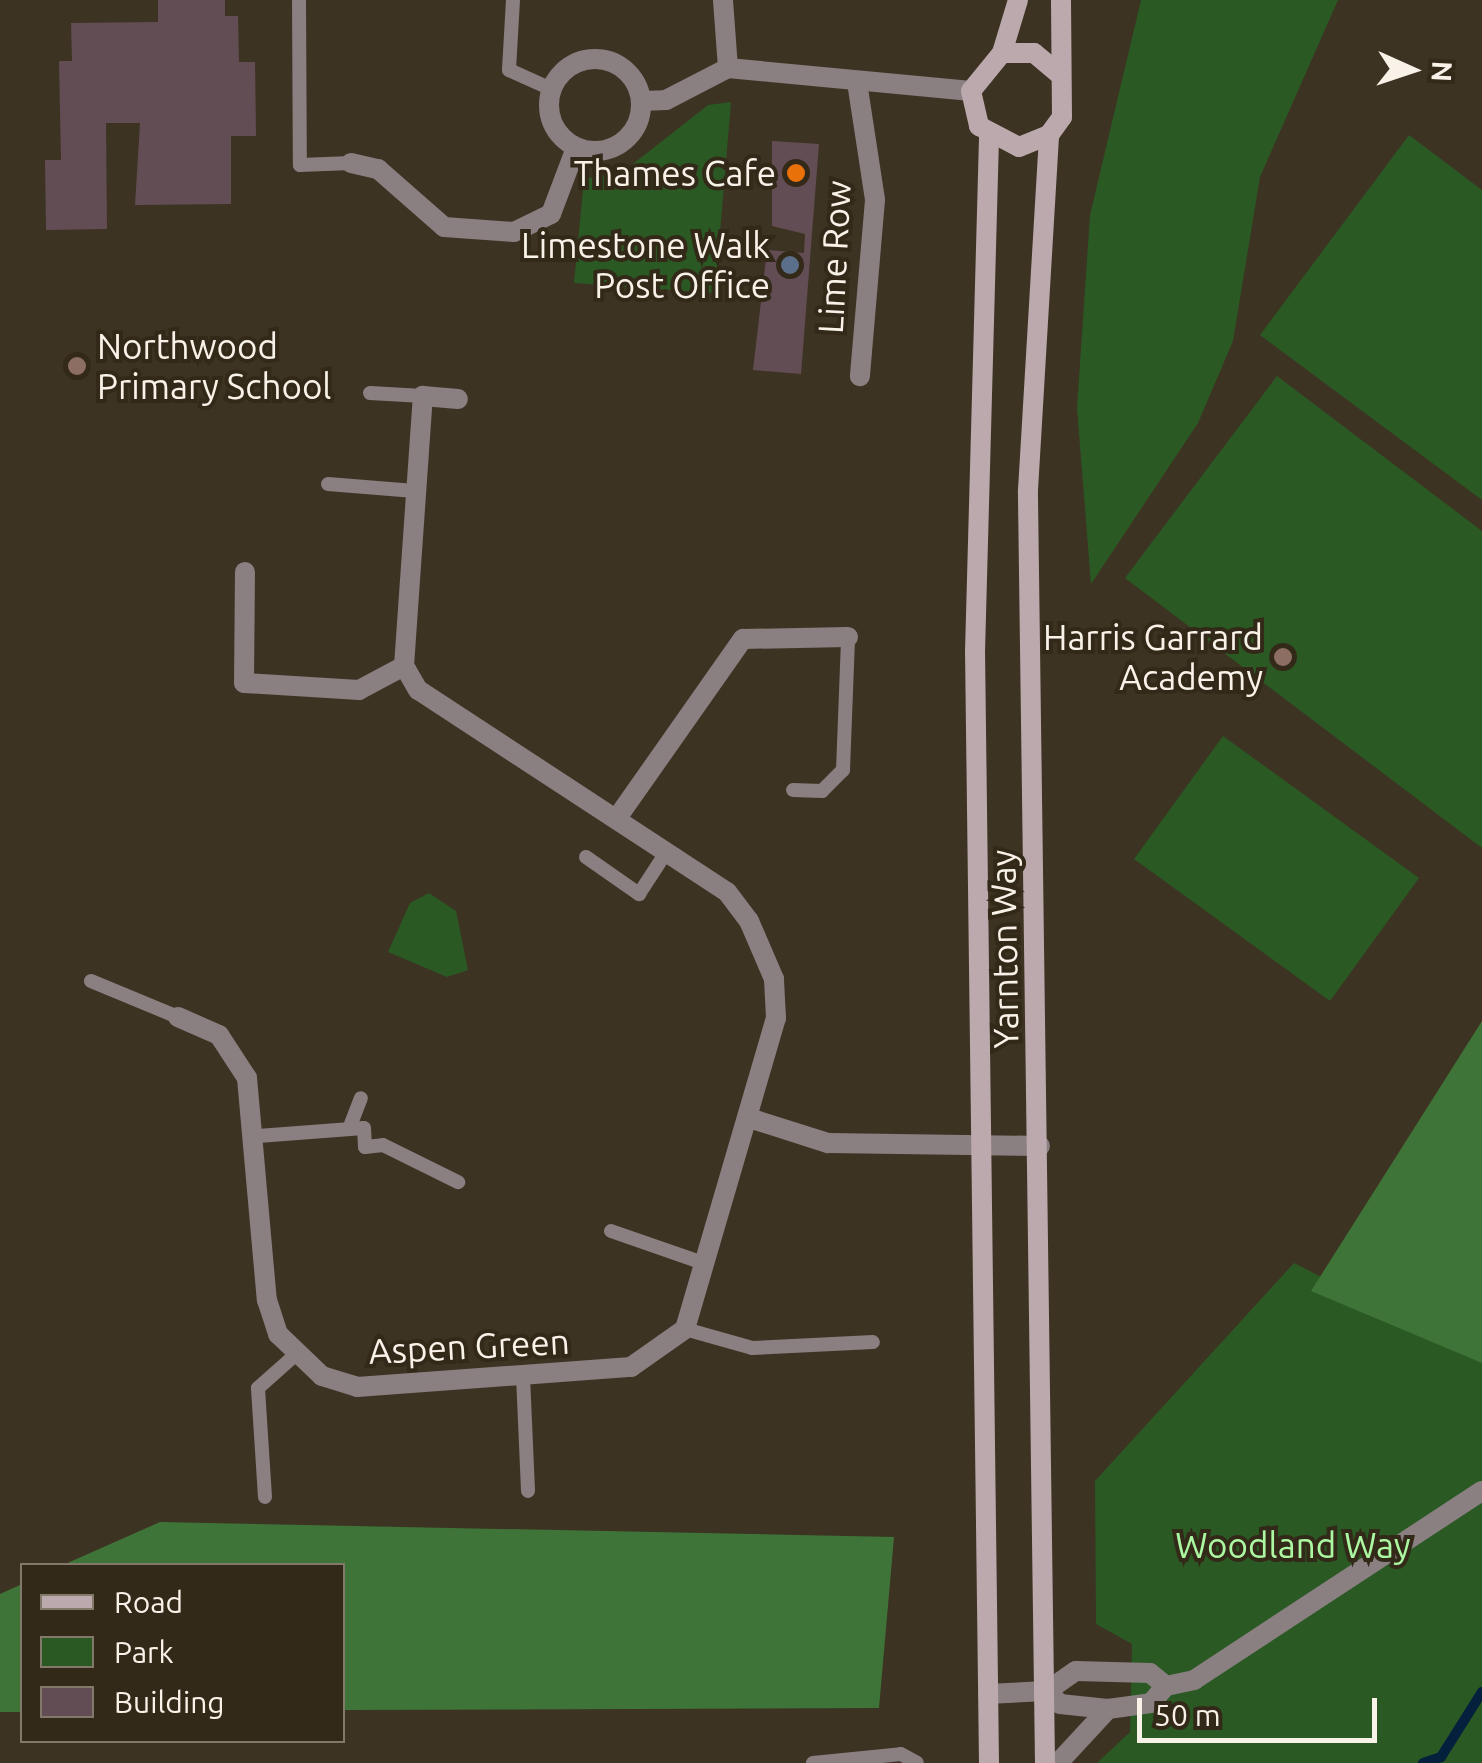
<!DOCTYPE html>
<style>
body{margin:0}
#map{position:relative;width:1482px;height:1763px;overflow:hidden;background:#3d3322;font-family:Ubuntu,sans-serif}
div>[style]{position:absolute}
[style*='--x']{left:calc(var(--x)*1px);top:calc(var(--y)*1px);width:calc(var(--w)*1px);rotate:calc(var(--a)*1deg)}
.green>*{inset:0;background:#2a5924}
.forest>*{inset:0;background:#3f7438}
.stream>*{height:10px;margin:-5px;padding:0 5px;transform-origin:5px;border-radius:5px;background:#04203c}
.building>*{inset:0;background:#634d55}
.lane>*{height:14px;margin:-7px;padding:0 7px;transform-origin:7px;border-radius:7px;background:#8a7f81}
.street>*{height:20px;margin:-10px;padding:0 10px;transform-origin:10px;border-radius:10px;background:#8a7f81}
.street>.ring{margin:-10px;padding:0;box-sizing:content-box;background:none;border:20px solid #8a7f81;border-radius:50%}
.secondary>*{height:20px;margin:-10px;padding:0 10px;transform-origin:10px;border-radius:10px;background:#bba9ad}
.dots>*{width:28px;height:28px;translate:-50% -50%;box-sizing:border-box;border:5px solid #332918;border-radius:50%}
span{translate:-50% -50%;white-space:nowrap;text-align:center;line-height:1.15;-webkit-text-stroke:8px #332918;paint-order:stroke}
.poi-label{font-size:35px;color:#f9f2e8}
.right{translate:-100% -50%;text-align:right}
.left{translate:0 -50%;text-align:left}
.street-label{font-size:35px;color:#f9f2e8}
.park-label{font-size:35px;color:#acf8a2}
.legend{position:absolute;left:20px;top:1563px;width:325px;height:180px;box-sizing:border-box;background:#332918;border:2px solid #82796b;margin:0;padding:12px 18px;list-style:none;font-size:30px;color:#f9f2e8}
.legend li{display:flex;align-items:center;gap:20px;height:50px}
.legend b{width:50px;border:2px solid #82796b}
.north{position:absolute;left:1362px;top:20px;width:100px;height:100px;-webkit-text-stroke:8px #332918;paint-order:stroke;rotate:93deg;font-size:28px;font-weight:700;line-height:40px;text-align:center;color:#f9f2e8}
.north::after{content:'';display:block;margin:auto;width:35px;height:45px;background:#f9f2e8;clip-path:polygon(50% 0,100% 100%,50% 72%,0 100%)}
.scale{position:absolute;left:1137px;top:1698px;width:240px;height:45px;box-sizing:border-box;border:5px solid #f9f2e8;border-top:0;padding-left:12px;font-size:30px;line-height:35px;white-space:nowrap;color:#f9f2e8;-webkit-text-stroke:8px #332918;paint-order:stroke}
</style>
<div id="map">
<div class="green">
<i style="clip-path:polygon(1141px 0,1338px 0,1260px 177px,1233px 341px,1198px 423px,1091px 584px,1077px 408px,1090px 215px)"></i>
<i style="clip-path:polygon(731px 102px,715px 293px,574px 283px,584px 179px,624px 171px,708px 105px)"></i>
<i style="clip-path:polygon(1409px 135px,1482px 190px,1482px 500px,1260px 335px)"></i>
<i style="clip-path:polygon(1277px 376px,1482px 531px,1482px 848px,1125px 578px)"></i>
<i style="clip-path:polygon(1223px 736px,1419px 878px,1330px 1001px,1134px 859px)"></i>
<i style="clip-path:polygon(429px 893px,456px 911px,468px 970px,447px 977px,388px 952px,410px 903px)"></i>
<i style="clip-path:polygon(1294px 1263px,1482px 1359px,1482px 1763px,1097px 1763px,1130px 1732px,1132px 1644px,1096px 1624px,1095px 1481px)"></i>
</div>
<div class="forest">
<i style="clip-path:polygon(1482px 1021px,1482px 1363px,1311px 1291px)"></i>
<i style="clip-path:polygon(160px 1522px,894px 1537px,879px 1708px,343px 1710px,342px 1566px,63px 1565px)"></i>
<i style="clip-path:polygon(22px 1584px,22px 1712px,0 1712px,0 1594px)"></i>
</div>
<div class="stream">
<i style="--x:1423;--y:1763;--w:19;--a:-18"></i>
<i style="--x:1441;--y:1757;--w:77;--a:-57.8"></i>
</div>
<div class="building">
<i style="clip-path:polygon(158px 0,225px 0,225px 16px,238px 16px,239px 62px,255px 62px,256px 136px,231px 136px,231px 204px,135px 205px,140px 123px,106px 123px,107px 229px,46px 230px,45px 160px,61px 160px,59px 61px,72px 61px,71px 23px,158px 22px)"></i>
<i style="clip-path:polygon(772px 141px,819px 144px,801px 374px,753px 370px,767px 250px,804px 253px,805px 234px,772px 226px)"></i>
</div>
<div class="lane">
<i style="--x:299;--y:0;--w:165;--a:89.7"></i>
<i style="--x:300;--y:165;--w:51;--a:-2.2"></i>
<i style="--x:513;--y:0;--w:70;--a:93.3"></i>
<i style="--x:509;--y:70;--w:46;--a:24.3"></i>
<i style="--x:370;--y:393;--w:53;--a:3.2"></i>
<i style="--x:328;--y:484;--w:87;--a:4.6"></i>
<i style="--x:793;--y:790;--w:29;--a:2"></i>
<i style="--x:822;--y:791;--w:30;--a:-45"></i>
<i style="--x:843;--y:770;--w:133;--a:-87.8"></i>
<i style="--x:586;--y:857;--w:65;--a:34.9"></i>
<i style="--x:639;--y:894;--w:51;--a:-56.9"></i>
<i style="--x:91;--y:981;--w:94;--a:22.5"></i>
<i style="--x:349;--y:1129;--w:33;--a:-69"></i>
<i style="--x:258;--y:1136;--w:106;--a:-4.3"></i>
<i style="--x:364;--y:1128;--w:19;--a:87"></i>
<i style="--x:365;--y:1147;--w:18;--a:-6"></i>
<i style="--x:383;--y:1145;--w:84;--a:26.3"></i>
<i style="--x:611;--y:1231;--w:101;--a:19.2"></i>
<i style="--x:685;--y:1329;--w:70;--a:15.8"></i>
<i style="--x:752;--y:1348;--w:121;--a:-2.8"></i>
<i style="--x:523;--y:1376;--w:115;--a:87.5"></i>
<i style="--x:265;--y:1497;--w:109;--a:-93.7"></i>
<i style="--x:258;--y:1388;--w:48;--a:-41.6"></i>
<i style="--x:813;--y:1763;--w:88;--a:-5.8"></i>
<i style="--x:901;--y:1754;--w:18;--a:29"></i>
</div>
<div class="street">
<i style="--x:723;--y:0;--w:68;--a:85.8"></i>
<i style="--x:728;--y:68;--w:244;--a:5.4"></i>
<i class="ring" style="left:549px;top:59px;width:72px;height:72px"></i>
<i style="--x:857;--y:82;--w:119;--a:81.3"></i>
<i style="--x:875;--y:200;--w:177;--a:94.9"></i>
<i style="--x:641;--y:101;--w:25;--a:-2"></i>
<i style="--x:666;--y:100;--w:70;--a:-27.3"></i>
<i style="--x:351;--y:163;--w:28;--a:13"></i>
<i style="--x:378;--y:169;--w:88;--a:41.3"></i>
<i style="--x:444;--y:227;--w:70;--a:4.1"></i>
<i style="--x:514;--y:232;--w:41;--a:-25.9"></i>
<i style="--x:551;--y:214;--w:71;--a:-69.3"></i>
<i style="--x:404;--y:666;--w:271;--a:-86"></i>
<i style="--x:423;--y:396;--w:35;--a:5"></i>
<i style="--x:617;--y:818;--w:219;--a:-54.9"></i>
<i style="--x:743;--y:639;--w:105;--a:-1.1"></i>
<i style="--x:178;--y:1017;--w:45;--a:23.7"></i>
<i style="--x:219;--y:1035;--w:51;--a:56.9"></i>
<i style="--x:247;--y:1078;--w:223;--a:84.9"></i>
<i style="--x:267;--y:1300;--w:36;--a:72"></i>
<i style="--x:278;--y:1334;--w:61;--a:43.7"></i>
<i style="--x:322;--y:1376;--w:37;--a:17"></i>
<i style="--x:357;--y:1387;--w:275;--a:-4.2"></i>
<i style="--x:631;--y:1367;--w:66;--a:-35.1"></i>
<i style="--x:685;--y:1329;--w:324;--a:-73.7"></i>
<i style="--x:776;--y:1018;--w:39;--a:-93"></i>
<i style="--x:774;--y:979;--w:63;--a:-113.3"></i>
<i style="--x:749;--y:921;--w:36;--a:-127"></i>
<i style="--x:727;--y:892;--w:369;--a:-146.8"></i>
<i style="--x:418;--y:690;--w:28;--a:-120"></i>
<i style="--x:404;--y:666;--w:51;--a:151.9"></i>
<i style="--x:359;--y:690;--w:115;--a:-176.5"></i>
<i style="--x:244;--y:683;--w:111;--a:-89.5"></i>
<i style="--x:749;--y:1118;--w:83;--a:17.6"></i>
<i style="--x:828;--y:1143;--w:212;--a:0.8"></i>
<i style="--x:1047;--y:1691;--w:18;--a:45"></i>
<i style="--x:1060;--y:1704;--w:48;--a:5.9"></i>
<i style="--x:988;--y:1694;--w:59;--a:-2.9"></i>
<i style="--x:1047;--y:1691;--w:35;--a:-35"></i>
<i style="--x:1076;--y:1671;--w:74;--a:1.5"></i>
<i style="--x:1150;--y:1673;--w:21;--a:39"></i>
<i style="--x:1058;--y:1763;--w:74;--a:-47.2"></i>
<i style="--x:1108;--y:1709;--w:43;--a:-7.9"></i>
<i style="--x:1151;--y:1703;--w:23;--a:-49"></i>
<i style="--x:1166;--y:1686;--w:29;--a:-12"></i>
<i style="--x:1194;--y:1680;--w:344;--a:-33.3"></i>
</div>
<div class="secondary">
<i style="--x:1002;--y:53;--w:55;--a:-73.2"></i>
<i style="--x:1058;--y:73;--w:31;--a:-140"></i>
<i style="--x:1034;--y:53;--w:32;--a:180"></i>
<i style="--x:1002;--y:53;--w:49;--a:129.2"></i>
<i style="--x:971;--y:91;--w:36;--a:77"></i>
<i style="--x:979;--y:126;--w:45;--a:27.7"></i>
<i style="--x:1019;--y:147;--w:32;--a:-22"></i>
<i style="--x:1049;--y:135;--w:22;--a:-54"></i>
<i style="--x:1062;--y:117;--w:117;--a:-90.5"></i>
<i style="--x:989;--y:1763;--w:1111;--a:-90.72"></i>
<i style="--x:975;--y:652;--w:515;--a:-88.44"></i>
<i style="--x:1045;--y:1763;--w:1273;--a:-90.77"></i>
<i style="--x:1028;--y:490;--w:356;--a:-86.6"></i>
</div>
<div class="dots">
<i style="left:796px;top:173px;background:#e8710a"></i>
<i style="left:790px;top:265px;background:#5c6f8a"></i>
<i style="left:77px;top:366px;background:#8d6e63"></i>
<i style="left:1283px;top:657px;background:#8d6e63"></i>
</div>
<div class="poi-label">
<span class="right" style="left:776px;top:173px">Thames Cafe</span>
<span class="right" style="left:770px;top:265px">Limestone Walk<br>Post Office</span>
<span class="left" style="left:97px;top:366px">Northwood<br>Primary School</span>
<span class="right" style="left:1263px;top:657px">Harris Garrard<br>Academy</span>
</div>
<div class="street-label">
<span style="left:834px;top:257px;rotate:-87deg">Lime Row</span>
<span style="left:1004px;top:949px;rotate:-91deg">Yarnton Way</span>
<span style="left:469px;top:1346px;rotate:-3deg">Aspen Green</span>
</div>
<div class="park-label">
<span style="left:1293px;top:1545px">Woodland Way</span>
</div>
<ul class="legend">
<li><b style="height:12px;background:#bba9ad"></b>Road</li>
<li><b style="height:28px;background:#2a5924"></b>Park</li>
<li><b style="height:28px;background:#634d55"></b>Building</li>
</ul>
<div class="north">N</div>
<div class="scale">50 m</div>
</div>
